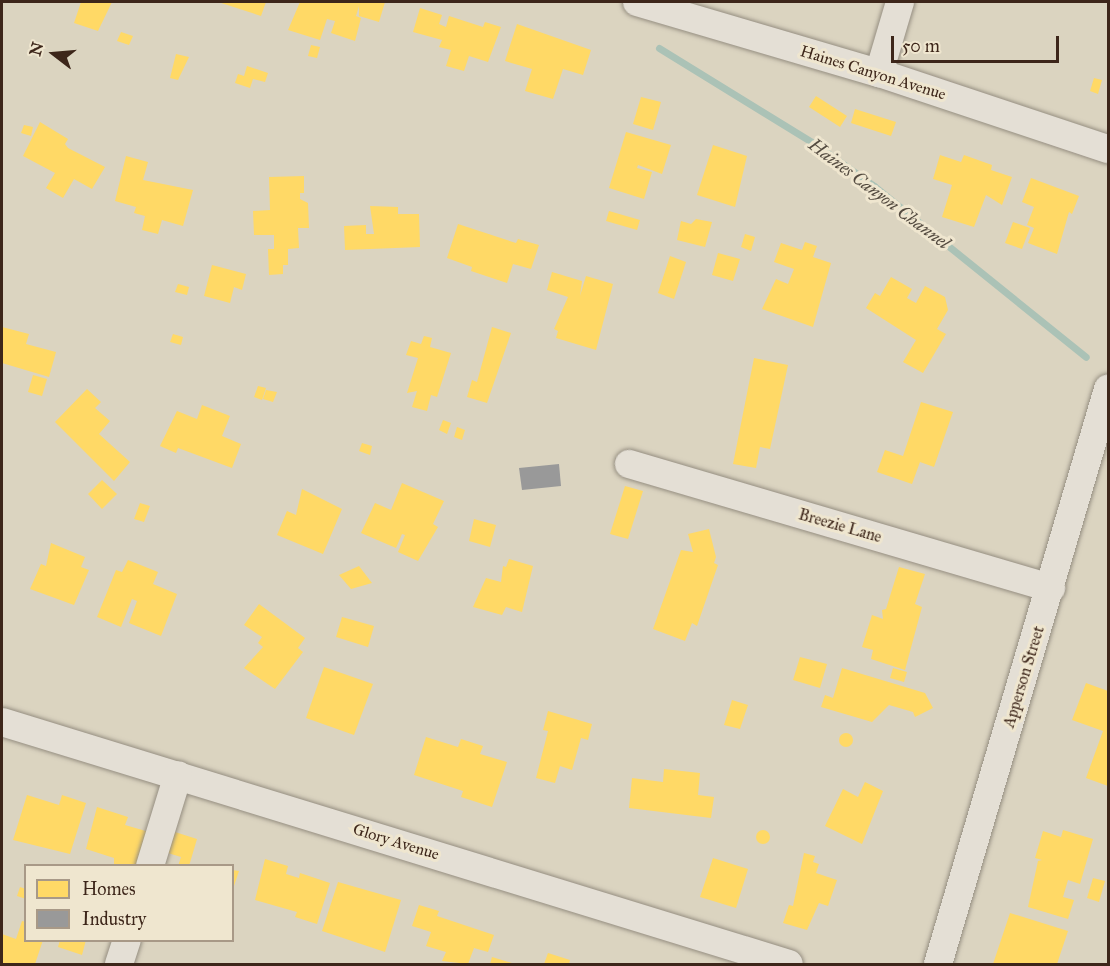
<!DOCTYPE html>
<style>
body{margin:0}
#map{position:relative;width:1110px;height:966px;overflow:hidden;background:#dbd4c0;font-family:"IM FELL Great Primer",serif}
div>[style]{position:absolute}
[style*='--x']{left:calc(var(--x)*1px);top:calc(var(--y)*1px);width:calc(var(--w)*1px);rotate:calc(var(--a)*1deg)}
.homes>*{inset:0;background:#ffd966}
.round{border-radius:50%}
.industry>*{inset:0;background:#999}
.stream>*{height:7px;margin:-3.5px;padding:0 3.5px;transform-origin:3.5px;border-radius:3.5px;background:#abc2b6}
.roads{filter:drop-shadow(0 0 2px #958e81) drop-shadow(0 0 2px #958e81)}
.minor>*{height:28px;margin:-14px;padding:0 14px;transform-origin:14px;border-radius:14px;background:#e4dfd5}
span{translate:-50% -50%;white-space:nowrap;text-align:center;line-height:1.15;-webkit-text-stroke:6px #efe6cf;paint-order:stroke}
.street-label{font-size:16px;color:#3d261a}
.water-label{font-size:18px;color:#544b40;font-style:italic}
.frame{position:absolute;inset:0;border:3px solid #3d261a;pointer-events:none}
.legend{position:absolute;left:24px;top:864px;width:210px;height:78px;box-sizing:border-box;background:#efe6cf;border:2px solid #a89987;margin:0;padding:8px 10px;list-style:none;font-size:18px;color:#3d261a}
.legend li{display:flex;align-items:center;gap:12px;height:30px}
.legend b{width:30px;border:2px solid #a89987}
.north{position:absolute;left:24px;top:24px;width:60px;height:60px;-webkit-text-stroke:4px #efe6cf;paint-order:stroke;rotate:286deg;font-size:16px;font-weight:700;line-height:24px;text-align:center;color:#3d261a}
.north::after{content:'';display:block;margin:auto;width:21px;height:27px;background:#3d261a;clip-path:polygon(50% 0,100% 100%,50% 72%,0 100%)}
.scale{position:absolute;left:891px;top:36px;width:168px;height:27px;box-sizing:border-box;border:3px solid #3d261a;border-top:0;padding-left:8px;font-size:18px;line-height:21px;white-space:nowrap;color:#3d261a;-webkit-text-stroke:4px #efe6cf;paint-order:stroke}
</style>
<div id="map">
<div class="homes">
<i style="clip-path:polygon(81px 2px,112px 2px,98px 31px,74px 23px)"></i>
<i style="clip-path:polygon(218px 2px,266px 2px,261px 16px)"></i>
<i style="clip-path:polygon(300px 2px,385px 2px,379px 22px,359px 16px,359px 6px,356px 16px,361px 18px,355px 41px,331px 33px,335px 21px,327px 19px,320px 40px,288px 30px)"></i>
<i style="clip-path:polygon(420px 8px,442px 15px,439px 24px,446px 27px,449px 16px,483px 27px,485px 22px,501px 27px,488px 62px,469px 56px,464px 71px,446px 66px,451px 50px,439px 47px,442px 40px,413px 32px)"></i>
<i style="clip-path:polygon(517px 24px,591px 50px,583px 75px,563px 69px,553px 99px,525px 91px,532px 69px,505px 61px)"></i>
<i style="clip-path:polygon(121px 32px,133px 36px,129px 45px,117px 41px)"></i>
<i style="clip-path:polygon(311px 45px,320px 47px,317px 58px,308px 56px)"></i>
<i style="clip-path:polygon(176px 54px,189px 57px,178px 80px,170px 78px)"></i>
<i style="clip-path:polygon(247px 66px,268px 73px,265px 82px,253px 79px,250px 88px,235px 83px,238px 74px,244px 76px)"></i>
<i style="clip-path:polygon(1094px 78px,1102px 80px,1098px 94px,1090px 91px)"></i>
<i style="clip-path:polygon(816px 96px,847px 116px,840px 127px,809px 107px)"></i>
<i style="clip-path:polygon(641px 97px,661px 102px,653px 130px,633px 124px)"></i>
<i style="clip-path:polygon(855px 109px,896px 122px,891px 136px,851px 123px)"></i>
<i style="clip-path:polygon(40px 122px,68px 139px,65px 144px,68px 148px,105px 167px,92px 189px,74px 179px,63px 198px,46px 188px,55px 173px,23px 156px)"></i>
<i style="clip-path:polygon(24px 125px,33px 127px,31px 136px,21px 133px)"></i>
<i style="clip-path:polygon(626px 132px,671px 145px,662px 174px,638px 165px,637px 168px,652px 172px,644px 199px,609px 188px)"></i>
<i style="clip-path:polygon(713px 145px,747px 156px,735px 207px,697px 195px)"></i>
<i style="clip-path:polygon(940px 155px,961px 162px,964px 155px,992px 165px,991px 170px,1012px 177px,1002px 205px,986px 195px,974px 227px,942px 217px,952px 185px,933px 179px)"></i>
<i style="clip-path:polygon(126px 156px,148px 162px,143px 180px,193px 190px,183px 226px,162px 220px,158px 234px,142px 230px,145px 216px,134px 213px,136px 207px,115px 201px)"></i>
<i style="clip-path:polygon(304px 176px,304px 193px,300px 193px,300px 199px,308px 203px,309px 228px,298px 228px,299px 248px,288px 249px,288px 265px,283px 265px,283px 274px,269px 275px,268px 249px,274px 249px,274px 235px,254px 235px,253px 211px,270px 210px,269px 177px)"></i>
<i style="clip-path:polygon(1031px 178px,1079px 196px,1072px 214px,1069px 212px,1057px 254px,1028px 243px,1034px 228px,1027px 225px,1034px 207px,1022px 202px)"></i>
<i style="clip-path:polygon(370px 206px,398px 207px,398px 214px,419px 214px,420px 247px,345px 250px,344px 226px,366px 225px,366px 234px,374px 234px)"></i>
<i style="clip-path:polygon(609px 211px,640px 220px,637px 230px,606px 221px)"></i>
<i style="clip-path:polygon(696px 219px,712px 222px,705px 247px,677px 240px,681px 221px,691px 224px)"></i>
<i style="clip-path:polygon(1013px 222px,1030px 228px,1022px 249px,1005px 243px)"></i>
<i style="clip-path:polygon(458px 224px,516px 243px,518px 239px,539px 245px,531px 269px,513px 264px,507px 283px,471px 271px,472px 267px,447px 258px)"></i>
<i style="clip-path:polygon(745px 234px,755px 237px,751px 251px,741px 247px)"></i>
<i style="clip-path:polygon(805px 242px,817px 246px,813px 257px,831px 263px,813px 327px,762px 309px,776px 279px,788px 284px,794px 269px,774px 262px,781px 243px,802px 250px)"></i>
<i style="clip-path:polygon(718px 253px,740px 259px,733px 281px,712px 275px)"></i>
<i style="clip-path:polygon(670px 256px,686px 262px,674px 299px,658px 293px)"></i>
<i style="clip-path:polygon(212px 265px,246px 274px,242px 290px,234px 287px,230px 303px,204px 296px)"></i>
<i style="clip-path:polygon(552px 272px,582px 281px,580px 296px,586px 276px,613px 284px,596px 350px,556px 338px,558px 331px,554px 329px,568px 297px,547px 290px)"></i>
<i style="clip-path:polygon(891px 277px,912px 289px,907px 298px,916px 303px,925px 286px,945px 297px,948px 310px,937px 329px,946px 334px,923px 373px,903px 362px,916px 340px,866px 308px,875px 293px,880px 296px)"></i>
<i style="clip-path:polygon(178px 284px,189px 287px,187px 295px,175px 292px)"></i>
<i style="clip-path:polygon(2px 327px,29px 334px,26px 344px,56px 352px,49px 377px,2px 363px)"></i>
<i style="clip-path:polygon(492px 327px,511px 333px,487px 403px,467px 397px,472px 380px,477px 382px)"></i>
<i style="clip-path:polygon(173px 334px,183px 337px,181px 345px,170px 342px)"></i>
<i style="clip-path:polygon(424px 336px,432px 338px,430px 347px,451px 353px,437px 397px,431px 395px,427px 411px,412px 407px,417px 391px,407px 393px,418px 358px,406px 355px,411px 341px,421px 344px)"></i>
<i style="clip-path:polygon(754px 358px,788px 365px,770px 449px,760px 447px,756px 468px,733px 464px)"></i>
<i style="clip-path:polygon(33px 375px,47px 379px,42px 396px,28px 392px)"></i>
<i style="clip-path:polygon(258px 386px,266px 388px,262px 400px,254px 397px)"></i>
<i style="clip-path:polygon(87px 389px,101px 402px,95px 408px,110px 421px,99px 434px,130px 462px,114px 481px,55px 422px)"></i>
<i style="clip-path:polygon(266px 390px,277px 392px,273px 402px,263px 399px)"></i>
<i style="clip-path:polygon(921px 402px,953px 412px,934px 467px,920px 462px,912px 484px,877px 472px,885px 450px,903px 456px)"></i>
<i style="clip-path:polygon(202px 405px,230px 416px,222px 436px,241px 444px,232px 468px,178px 448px,176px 453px,160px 446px,177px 411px,197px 419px)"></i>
<i style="clip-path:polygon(443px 420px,451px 423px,447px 434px,439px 430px)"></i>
<i style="clip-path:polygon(457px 427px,465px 430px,462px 440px,454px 437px)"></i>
<i style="clip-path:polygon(362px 443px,372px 446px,370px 455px,359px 451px)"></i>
<i style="clip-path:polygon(102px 480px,117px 494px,102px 509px,88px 494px)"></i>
<i style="clip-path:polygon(402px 483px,444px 501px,433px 524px,438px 527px,418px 561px,398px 552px,405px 535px,402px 534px,396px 548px,361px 533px,375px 503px,391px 510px)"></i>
<i style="clip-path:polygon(625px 486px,643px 491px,628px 539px,610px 534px)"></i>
<i style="clip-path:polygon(302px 489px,342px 509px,323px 554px,277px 535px,287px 511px,296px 515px)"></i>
<i style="clip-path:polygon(140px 503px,150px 506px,144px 522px,134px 519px)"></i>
<i style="clip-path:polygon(474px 519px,496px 525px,490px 547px,469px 541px)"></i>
<i style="clip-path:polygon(709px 529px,716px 557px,714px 563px,718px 565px,697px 626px,692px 623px,685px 641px,653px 629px,681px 550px,693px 552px,688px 534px)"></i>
<i style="clip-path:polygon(51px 543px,85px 557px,81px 567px,89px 570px,74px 605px,30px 589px,41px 564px,46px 566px)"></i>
<i style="clip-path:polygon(509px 559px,533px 566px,522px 612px,506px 607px,502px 615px,473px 607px,486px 578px,501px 582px,503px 566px,506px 567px)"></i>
<i style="clip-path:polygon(128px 560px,158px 572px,153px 584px,177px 594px,161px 636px,129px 623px,137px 601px,132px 599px,121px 627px,97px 617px,116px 570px,122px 572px)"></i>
<i style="clip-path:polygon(359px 566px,372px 583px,351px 589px,339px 575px)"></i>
<i style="clip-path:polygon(899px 567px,925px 574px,915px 604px,922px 607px,905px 670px,871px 659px,873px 650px,862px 647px,872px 615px,883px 619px,882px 610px,886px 609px)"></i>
<i style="clip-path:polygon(259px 604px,305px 638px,298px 648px,303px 652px,275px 689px,244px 668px,263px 647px,258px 643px,262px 637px,244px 625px)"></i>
<i style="clip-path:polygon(342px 617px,374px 626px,368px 647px,336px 637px)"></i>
<i style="clip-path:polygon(800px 657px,827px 664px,820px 688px,793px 680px)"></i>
<i style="clip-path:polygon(324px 667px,373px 684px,354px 735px,306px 718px)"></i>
<i style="clip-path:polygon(842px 668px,925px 693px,933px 708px,915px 717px,913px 712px,889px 705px,872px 722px,821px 707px,825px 695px,833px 698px)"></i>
<i style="clip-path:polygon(893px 668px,907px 672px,904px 682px,890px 678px)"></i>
<i style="clip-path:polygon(1086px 683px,1108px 691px,1108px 786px,1086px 778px,1103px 731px,1072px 720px)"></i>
<i style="clip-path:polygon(732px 700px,748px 705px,740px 729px,724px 725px)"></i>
<i style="clip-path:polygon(548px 711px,592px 724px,588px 740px,581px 738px,572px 770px,560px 766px,555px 783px,536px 778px,548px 731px,543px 730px)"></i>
<i class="round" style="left:839px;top:733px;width:14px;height:14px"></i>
<i style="clip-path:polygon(426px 737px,458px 747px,461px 739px,483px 746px,480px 754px,507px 762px,492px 807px,461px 797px,463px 791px,414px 775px)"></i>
<i style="clip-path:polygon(664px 769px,700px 773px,698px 795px,714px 797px,711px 818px,629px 808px,632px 778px,663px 782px)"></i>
<i style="clip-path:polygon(865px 782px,883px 791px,862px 844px,825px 826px,843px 789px,858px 797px)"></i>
<i style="clip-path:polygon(27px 795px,59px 805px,62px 795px,86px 803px,70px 854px,13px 840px)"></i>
<i style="clip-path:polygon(97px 807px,128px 817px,125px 825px,156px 834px,146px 866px,114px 866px,114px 858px,86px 849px)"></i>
<i class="round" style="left:756px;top:830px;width:14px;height:14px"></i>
<i style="clip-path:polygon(1063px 830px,1093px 839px,1080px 884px,1068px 880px,1063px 897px,1074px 900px,1068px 919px,1028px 907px,1038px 861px,1042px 860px,1035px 858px,1043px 831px,1061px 837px)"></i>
<i style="clip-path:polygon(175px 832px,197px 839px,189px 866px,178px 866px,181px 857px,168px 853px)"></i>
<i style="clip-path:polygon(804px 853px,815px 856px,813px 862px,819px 864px,816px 873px,837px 880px,828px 906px,819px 903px,807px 930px,783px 923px,789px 905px,793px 906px)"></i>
<i style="clip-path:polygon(713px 858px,748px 869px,736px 908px,700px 897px)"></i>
<i style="clip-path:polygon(265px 859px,288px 866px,286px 874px,299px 878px,300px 873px,330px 883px,317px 924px,295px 917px,297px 912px,255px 900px)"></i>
<i style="clip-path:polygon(232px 870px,239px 871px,233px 889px,232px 889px)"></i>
<i style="clip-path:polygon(1093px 878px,1105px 881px,1099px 902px,1087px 898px)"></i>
<i style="clip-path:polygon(338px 882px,401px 900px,385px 952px,322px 931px)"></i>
<i style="clip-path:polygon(20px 887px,26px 889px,26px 899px,17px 896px)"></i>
<i style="clip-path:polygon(419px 905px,439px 911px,437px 916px,494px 935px,488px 952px,474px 948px,468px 964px,442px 961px,446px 952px,426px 946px,431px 932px,412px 926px)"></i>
<i style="clip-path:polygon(1010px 913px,1068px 931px,1057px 964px,993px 964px)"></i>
<i style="clip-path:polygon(22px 921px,26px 922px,26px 940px,43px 940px,35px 964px,2px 964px,2px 934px,16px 939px)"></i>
<i style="clip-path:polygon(60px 940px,86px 940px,82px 955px,58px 947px)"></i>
<i style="clip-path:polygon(548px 953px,570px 960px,569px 964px,544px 964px)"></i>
<i style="clip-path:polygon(492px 957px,515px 964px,490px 964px)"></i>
</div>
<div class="industry">
<i style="clip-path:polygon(559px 464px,561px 486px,522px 490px,519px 468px)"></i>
</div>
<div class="stream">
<i style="--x:659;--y:48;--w:187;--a:31.6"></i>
<i style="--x:818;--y:146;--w:69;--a:35.5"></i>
<i style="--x:874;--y:186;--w:272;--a:38.9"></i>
</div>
<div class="roads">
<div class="minor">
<i style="--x:637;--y:2;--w:252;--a:16.4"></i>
<i style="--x:879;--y:73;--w:241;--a:18.4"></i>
<i style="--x:879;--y:73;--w:74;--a:-73.5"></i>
<i style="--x:629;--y:464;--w:440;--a:16.4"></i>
<i style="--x:2;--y:722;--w:823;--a:17.09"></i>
<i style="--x:150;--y:866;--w:95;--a:-72.9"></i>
<i style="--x:119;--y:964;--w:25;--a:-72"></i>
<i style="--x:938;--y:964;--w:600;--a:-73.53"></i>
</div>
</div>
<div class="street-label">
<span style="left:873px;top:73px;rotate:17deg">Haines Canyon Avenue</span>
<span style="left:840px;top:526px;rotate:16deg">Breezie Lane</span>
<span style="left:1024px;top:677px;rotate:-73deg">Apperson Street</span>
<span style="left:396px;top:842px;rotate:17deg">Glory Avenue</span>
</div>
<div class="water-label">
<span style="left:879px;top:194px;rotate:37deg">Haines Canyon Channel</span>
</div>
<div class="frame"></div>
<ul class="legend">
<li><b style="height:16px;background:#ffd966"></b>Homes</li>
<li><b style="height:16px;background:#999"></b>Industry</li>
</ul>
<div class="north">N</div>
<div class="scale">50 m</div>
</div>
